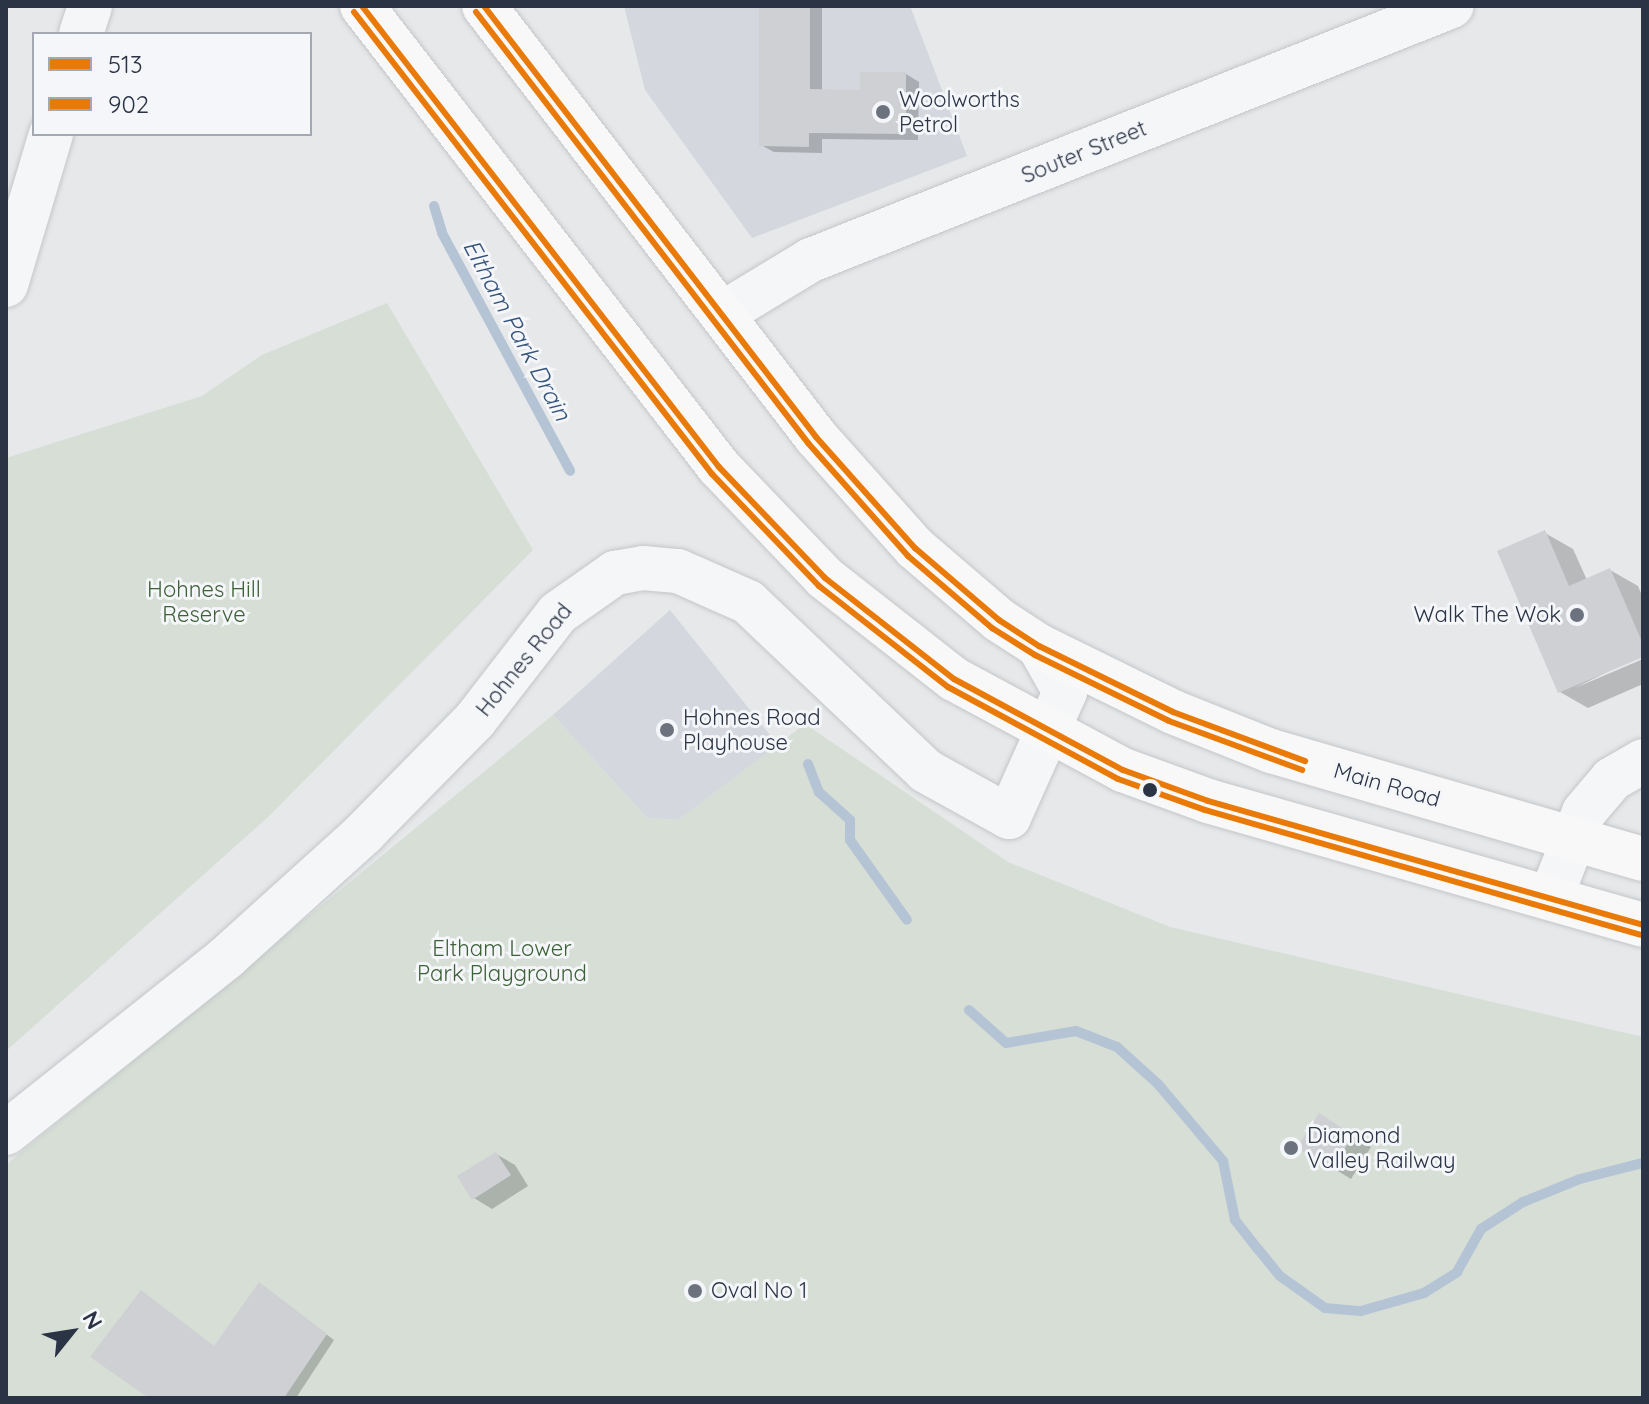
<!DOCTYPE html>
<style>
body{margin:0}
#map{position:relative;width:1649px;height:1404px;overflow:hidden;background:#e6e8ea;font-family:Quicksand,sans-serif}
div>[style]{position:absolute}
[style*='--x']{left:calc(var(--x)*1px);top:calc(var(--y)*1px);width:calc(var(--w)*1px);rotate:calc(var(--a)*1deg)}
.built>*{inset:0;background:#d4d7dd}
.green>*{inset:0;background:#d6ded6}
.shadow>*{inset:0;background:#0003}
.stream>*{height:10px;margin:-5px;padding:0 5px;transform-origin:5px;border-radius:5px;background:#b4c4d5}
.building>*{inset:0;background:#ced0d3}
.roads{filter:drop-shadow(0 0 2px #c4c6c8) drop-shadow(0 0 2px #c4c6c8)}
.minor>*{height:44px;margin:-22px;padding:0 22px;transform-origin:22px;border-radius:22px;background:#f5f6f7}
.major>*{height:44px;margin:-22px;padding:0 22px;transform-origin:22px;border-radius:22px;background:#f8f8f8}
.bus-1>*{height:6px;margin:-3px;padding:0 3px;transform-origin:3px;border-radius:3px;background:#ea7a07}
.bus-2>*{height:6px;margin:-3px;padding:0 3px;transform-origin:3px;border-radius:3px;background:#ea7a07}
.dots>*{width:22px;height:22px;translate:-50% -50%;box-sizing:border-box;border:4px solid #f4f6f9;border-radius:50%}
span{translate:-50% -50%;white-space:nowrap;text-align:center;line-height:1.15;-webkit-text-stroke:6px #f4f6f9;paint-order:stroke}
.poi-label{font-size:22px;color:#2b3445}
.left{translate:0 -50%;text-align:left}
.right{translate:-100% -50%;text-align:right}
.street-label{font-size:22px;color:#2b3445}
.park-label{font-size:22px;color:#3f6138}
.water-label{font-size:24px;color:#34527a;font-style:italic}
.frame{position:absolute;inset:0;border:8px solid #2b3445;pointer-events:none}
.legend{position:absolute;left:32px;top:32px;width:280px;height:104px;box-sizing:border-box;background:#f4f6f9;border:2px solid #a4a8b1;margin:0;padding:10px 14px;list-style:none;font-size:24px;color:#2b3445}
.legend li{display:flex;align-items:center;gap:16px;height:40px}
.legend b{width:40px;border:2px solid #a4a8b1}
.north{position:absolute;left:32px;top:1292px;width:80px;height:80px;-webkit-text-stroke:6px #f4f6f9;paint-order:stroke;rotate:60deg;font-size:22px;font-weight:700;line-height:32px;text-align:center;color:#2b3445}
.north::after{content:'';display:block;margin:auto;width:28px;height:36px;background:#2b3445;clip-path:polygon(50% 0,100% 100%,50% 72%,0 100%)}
</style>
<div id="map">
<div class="built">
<i style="clip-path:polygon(624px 6px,910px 6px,967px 156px,752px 238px,645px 90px)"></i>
<i style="clip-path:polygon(670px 610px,778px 745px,678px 820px,647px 818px,553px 715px)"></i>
</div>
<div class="green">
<i style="clip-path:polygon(387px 303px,533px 550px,268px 817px,6px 1051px,6px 458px,202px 396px,262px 355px)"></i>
<i style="clip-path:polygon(553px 715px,647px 818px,678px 820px,805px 724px,1008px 862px,1170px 927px,1643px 1037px,1643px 1398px,6px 1398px,6px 1165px)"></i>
</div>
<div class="shadow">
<i style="clip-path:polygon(761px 6px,822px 6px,822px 91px,862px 92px,906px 74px,919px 82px,918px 140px,822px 139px,822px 153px,774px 152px,761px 145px)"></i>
<i style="clip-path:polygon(1545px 533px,1573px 549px,1587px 580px,1610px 570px,1638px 586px,1643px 598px,1643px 654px,1575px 688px,1643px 659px,1643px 684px,1588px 708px,1560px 692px)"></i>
<i style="clip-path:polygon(1338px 1127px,1371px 1147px,1351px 1179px,1333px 1168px)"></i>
<i style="clip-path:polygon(496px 1154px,515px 1165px,528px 1186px,492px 1209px,474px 1198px)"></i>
<i style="clip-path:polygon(268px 1290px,334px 1340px,296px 1398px,153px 1398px,215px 1347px)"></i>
</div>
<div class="stream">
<i style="--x:434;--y:206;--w:28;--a:73"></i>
<i style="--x:442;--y:233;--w:270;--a:61.7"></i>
<i style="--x:808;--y:764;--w:30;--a:69"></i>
<i style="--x:819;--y:792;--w:42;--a:42.1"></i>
<i style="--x:850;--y:820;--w:20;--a:90"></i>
<i style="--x:850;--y:840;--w:98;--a:54.5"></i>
<i style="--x:969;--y:1010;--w:50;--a:41.7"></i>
<i style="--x:1006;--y:1043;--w:71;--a:-9.7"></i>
<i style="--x:1076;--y:1031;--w:44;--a:21.3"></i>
<i style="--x:1117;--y:1047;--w:55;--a:42.1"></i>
<i style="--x:1158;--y:1084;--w:101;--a:49.8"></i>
<i style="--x:1223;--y:1161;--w:60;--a:78.5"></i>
<i style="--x:1235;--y:1220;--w:37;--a:52"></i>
<i style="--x:1258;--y:1249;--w:35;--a:51"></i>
<i style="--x:1280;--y:1276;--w:55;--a:35.4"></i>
<i style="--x:1325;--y:1308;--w:36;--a:5"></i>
<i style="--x:1361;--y:1311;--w:66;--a:-15.9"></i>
<i style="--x:1424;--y:1293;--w:39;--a:-32"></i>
<i style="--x:1457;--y:1272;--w:49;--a:-60.8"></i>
<i style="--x:1481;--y:1229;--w:50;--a:-32.7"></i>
<i style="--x:1523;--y:1202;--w:61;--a:-22"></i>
<i style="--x:1580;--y:1179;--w:65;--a:-14.3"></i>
</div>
<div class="building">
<i style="clip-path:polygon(759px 6px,810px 6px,810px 89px,860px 90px,860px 72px,906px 72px,906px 134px,809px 133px,809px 147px,759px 146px)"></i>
<i style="clip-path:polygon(1545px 530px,1569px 586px,1610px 568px,1643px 644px,1643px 657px,1558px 693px,1497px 551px)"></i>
<i style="clip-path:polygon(1319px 1113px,1353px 1135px,1332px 1170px,1297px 1148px)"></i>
<i style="clip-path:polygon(496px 1152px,511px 1175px,472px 1200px,457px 1176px)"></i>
<i style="clip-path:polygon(259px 1282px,327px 1334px,284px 1398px,149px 1398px,90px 1357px,141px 1290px,214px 1346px)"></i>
</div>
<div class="roads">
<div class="minor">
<i style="--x:81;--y:34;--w:29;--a:-72"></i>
<i style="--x:6;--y:285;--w:158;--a:-73.4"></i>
<i style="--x:725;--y:312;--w:100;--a:-31.2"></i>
<i style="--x:811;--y:260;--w:689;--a:-21.62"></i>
<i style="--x:1551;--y:897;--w:91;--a:-68.8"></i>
<i style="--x:1584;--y:812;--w:43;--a:-49.7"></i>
<i style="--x:1612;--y:779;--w:36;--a:-30"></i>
<i style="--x:6;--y:1133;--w:283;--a:-38.5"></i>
<i style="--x:227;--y:957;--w:185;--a:-42.1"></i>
<i style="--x:364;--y:833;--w:158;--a:-45.5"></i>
<i style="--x:475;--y:720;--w:135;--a:-52.2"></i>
<i style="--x:558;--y:613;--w:70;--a:-35.1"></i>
<i style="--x:615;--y:573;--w:28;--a:-10"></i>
<i style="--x:643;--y:568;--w:35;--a:5"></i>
<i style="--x:678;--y:571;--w:77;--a:23.9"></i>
<i style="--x:748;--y:602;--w:245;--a:43.5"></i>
<i style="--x:926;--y:771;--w:95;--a:29"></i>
<i style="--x:1009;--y:817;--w:137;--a:-65.9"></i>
<i style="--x:1065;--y:692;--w:53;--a:-119.5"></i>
</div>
<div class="major">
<i style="--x:362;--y:6;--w:583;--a:52.25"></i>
<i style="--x:719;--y:467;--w:153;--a:46.3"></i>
<i style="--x:825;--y:578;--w:164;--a:38.1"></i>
<i style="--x:954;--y:679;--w:192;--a:28.3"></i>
<i style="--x:1123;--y:770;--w:90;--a:20"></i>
<i style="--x:1208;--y:801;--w:452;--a:15.9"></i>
<i style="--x:484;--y:6;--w:544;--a:52.39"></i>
<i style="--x:816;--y:437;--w:149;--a:48.3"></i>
<i style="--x:915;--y:548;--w:111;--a:40.6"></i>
<i style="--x:999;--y:620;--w:48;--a:33"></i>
<i style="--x:1039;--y:646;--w:149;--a:26.2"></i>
<i style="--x:1173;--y:712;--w:105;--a:21.7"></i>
<i style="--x:1271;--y:751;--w:387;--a:16.2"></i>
</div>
</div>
<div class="bus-1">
<i style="--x:362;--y:6;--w:583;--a:52.25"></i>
<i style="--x:719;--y:467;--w:153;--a:46.3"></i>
<i style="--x:825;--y:578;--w:164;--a:38.1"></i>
<i style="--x:954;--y:679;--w:192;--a:28.3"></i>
<i style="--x:1123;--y:770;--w:90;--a:20"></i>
<i style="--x:1208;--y:801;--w:452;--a:15.9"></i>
<i style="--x:484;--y:6;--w:544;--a:52.39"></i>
<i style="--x:816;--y:437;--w:149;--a:48.3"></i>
<i style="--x:915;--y:548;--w:111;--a:40.6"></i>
<i style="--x:999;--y:620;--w:48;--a:33"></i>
<i style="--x:1039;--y:646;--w:149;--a:26.2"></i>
<i style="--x:1173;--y:712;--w:141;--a:20.4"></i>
</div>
<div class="bus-2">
<i style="--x:354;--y:12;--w:584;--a:52.23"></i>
<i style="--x:712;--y:474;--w:155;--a:46.3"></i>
<i style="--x:819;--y:586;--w:164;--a:38.1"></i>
<i style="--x:948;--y:687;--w:193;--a:28.4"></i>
<i style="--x:1118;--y:779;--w:92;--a:19.6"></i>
<i style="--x:1205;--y:810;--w:453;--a:16"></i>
<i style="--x:476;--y:12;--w:544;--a:52.39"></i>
<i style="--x:808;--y:443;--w:151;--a:48.5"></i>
<i style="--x:908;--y:556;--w:111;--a:40.6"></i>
<i style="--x:992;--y:628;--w:51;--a:32.1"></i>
<i style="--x:1035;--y:655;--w:149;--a:26.2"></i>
<i style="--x:1169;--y:721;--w:142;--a:20.2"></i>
</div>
<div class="dots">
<i style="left:883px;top:112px;background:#6c737f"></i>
<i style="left:1577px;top:615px;background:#6c737f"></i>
<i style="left:667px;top:730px;background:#6c737f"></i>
<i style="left:1150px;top:790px;background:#2b3445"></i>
<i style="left:1291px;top:1148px;background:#6c737f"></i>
<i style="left:695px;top:1291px;background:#6c737f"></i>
</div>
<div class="poi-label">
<span class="left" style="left:899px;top:112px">Woolworths<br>Petrol</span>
<span class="right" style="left:1561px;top:615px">Walk The Wok</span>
<span class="left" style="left:683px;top:730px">Hohnes Road<br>Playhouse</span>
<span class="left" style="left:1307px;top:1148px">Diamond<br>Valley Railway</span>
<span class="left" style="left:711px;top:1291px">Oval No 1</span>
</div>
<div class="street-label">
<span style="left:1084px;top:152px;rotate:-22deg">Souter Street</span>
<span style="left:524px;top:660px;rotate:-51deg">Hohnes Road</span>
<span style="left:1387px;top:785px;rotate:16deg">Main Road</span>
</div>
<div class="park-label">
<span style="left:204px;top:602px">Hohnes Hill<br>Reserve</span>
<span style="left:502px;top:961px">Eltham Lower<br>Park Playground</span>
</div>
<div class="water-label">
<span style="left:517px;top:330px;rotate:62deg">Eltham Park Drain</span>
</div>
<div class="frame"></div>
<ul class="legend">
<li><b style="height:10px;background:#ea7a07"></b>513</li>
<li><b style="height:10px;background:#ea7a07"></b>902</li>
</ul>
<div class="north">N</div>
</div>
